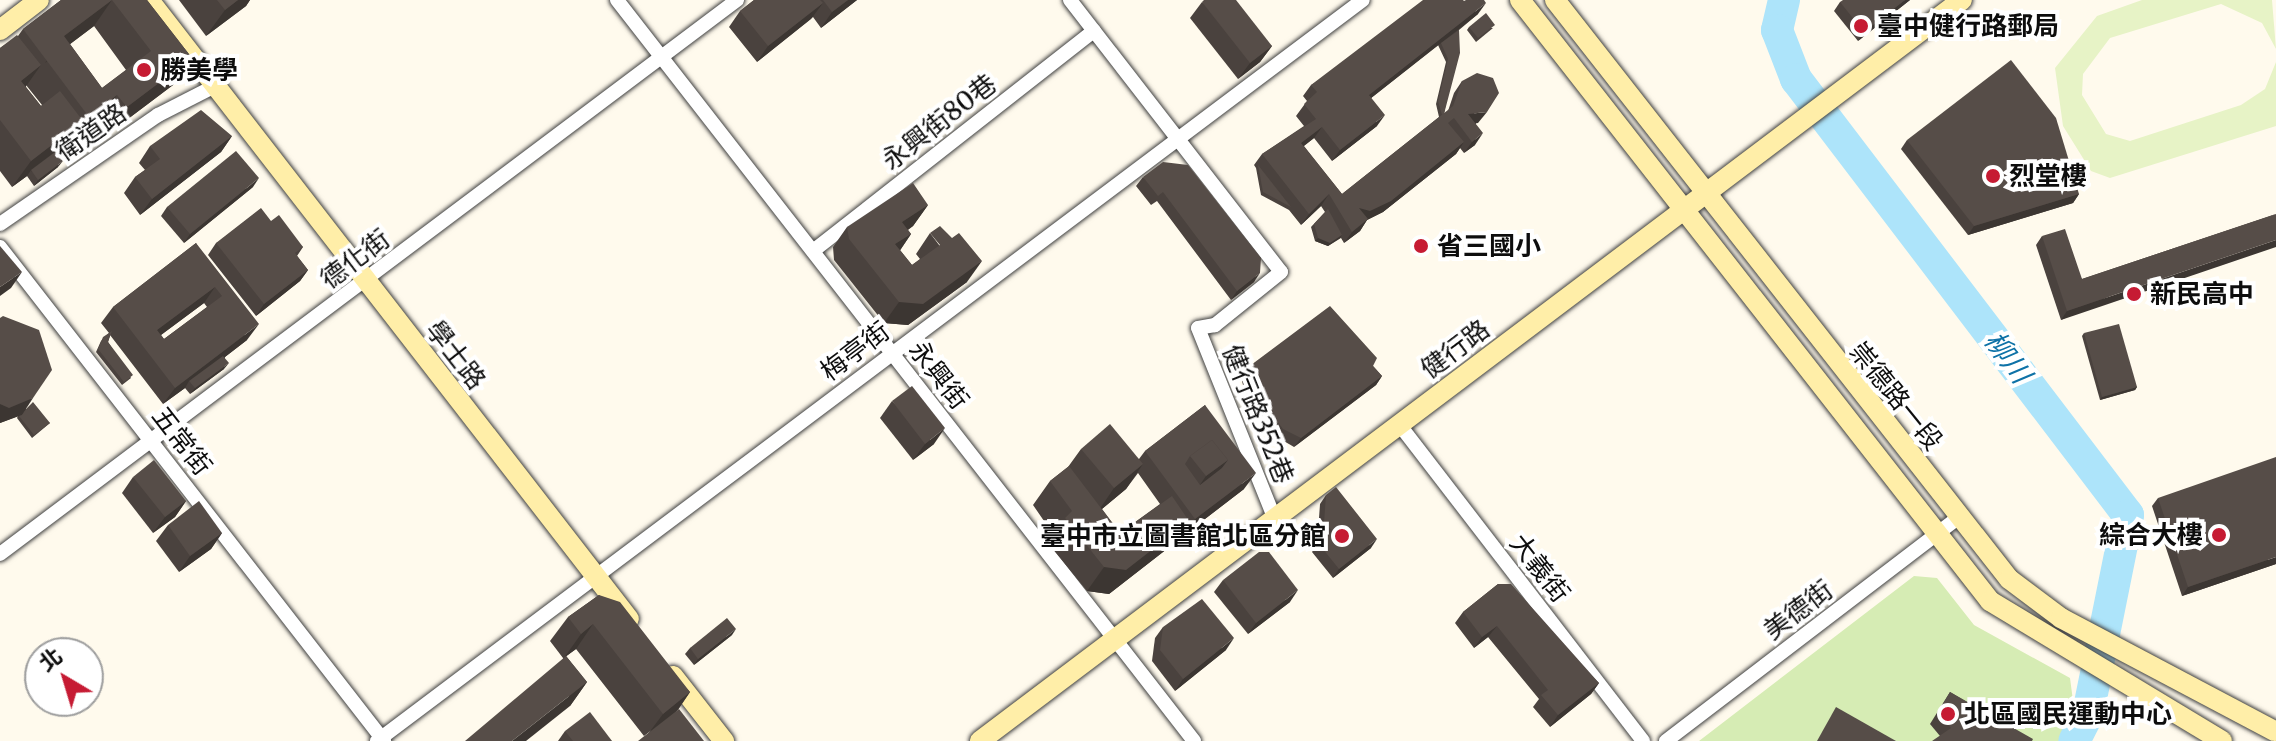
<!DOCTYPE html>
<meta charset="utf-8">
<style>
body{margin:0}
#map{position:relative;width:2276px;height:741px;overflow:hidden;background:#fffaed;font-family:Merriweather,"Noto Sans TC",serif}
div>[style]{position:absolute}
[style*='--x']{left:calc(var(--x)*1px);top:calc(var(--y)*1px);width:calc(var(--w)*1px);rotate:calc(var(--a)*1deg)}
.green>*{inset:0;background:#d6ecb4}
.pitch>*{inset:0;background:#e7f3c6}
.river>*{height:32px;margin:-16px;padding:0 16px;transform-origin:16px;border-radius:16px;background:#ade4fa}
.roads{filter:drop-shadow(0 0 2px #404040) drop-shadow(0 0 2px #404040)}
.street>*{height:14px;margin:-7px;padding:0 7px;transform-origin:7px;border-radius:7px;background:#fff}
.secondary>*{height:20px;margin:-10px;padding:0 10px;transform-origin:10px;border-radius:10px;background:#ffeea8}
.wall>*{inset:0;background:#4a423e}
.shaded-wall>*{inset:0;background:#3c3632}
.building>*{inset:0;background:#564d48}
.dots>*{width:22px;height:22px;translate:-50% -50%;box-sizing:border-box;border:4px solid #fff;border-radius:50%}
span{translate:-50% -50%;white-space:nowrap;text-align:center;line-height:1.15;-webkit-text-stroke:8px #fff;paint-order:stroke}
.poi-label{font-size:26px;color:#0d0d0d;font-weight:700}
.left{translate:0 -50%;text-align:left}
.right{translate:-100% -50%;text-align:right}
.street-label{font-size:26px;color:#0d0d0d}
.water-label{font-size:28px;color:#0e72a7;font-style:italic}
.north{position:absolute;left:24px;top:637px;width:80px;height:80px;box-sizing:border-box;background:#fff;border:2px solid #9e9e9e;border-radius:50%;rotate:322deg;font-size:22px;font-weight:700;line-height:32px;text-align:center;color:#0d0d0d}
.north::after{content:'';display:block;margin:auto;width:28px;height:36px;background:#c61b33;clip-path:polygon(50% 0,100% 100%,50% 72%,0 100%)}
</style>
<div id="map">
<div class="green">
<i style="clip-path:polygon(1914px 576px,1937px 578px,1974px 625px,2070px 678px,2075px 716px,2060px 741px,1699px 741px)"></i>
</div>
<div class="pitch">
<i style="clip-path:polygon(2142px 0,2272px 0,2276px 49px,2262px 23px,2221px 4px,2110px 38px,2083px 74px,2082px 95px,2106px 134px,2130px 141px,2241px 105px,2265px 89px,2276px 62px,2276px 126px,2110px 178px,2091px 171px,2063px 126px,2055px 68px,2097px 16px)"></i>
</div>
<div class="river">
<i style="--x:1784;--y:0;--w:31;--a:103"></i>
<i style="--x:1777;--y:30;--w:53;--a:68.8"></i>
<i style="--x:1796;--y:79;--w:548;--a:52.71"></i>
<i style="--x:2128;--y:515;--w:203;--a:101.4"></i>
<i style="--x:2088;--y:714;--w:30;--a:117"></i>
</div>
<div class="roads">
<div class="street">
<i style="--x:617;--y:0;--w:939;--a:52.09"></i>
<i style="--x:1070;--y:0;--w:344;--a:52.2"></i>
<i style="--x:1281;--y:272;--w:85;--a:141.2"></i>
<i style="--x:1215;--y:325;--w:17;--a:170"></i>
<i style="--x:1198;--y:328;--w:204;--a:68.1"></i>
<i style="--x:0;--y:224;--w:192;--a:-34.6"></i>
<i style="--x:158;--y:115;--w:64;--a:-27"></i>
<i style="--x:0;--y:247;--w:626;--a:52.14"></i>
<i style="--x:813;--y:251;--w:357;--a:-38.1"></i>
<i style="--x:1399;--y:424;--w:400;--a:52.4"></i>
<i style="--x:0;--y:554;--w:922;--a:-36.93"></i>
<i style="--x:377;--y:741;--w:1233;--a:-36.93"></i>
<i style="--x:1666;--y:741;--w:369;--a:-37.4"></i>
</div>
<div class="secondary">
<i style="--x:149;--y:0;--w:783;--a:52.21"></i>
<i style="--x:1520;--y:0;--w:763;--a:51.97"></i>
<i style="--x:1990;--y:601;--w:271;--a:31.1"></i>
<i style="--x:1555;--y:0;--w:736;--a:51.9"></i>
<i style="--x:2009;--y:579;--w:65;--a:36.9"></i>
<i style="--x:2061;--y:618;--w:243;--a:27.9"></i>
<i style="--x:0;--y:30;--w:49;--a:-37.6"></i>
<i style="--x:673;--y:676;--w:83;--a:51.9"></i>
<i style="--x:980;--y:741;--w:1230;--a:-37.04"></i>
</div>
</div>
<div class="wall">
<i style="clip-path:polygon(evenodd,61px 0,147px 0,192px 58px,173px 85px,108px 134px,99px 122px,71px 143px,69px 141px,65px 147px,57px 153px,58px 167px,34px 186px,27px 176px,12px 187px,0 171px,0 48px,18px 36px,23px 29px,61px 0,94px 26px,126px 70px,102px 88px,70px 44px,94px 26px,61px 0,26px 85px,42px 105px,41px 106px,26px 87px,26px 85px)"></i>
<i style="clip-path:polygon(179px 0,250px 0,246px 6px,206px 36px)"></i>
<i style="clip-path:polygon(754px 0,857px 0,821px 28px,813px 17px,757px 62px,729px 27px,740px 11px)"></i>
<i style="clip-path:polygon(1910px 0,1858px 41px,1834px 11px,1840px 2px)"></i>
<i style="clip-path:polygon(evenodd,1464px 1px,1478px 14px,1459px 30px,1444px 114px,1448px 111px,1454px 93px,1462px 81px,1478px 123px,1476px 123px,1475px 145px,1464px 153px,1460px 148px,1456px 154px,1383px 212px,1367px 220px,1360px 231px,1344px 243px,1341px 238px,1328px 246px,1315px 241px,1311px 227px,1325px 212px,1321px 206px,1301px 225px,1289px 210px,1261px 195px,1256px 168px,1254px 165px,1262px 154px,1304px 126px,1296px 116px,1307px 101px,1303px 96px,1311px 85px,1464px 1px,1438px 45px,1446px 62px,1436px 104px,1439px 117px,1342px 194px,1304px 146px,1314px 138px,1332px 161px,1377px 126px,1371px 98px,1438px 45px)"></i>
<i style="clip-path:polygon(1202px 2px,1272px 46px,1260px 62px,1238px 79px,1190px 18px)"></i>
<i style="clip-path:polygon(1469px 27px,1493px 28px,1476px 42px,1467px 30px)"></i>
<i style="clip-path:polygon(232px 136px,221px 152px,140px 215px,124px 193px,135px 177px,145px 170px,139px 163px,150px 146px)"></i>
<i style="clip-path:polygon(1907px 140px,2079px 194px,2073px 203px,1968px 235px,1901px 149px)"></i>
<i style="clip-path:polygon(1143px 177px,1261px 258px,1254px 282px,1231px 300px,1157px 201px,1151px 205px,1136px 186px)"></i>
<i style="clip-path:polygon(253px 187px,184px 243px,161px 216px,167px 207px)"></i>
<i style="clip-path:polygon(928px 205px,913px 226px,908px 230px,911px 234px,900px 250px,912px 265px,920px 259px,916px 254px,930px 233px,967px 282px,908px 325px,884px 323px,834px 260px,833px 247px,847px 227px)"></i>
<i style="clip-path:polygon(2276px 214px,2061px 320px,2036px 245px,2042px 236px,2082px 279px)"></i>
<i style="clip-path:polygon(271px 221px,303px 247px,297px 256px,308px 270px,300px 281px,256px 316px,208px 255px,216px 243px)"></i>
<i style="clip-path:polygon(evenodd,196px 243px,247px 340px,225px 357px,224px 369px,190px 394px,185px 388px,163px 404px,110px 335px,108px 342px,131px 378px,122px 385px,96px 352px,101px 341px,109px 333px,101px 323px,113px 307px,196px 243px,204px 303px,207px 307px,164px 339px,161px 335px,204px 303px)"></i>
<i style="clip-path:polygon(0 318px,26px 409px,50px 423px,32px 438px,17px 418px,18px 416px,0 423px)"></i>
<i style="clip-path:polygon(2084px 333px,2137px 387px,2135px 390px,2100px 400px,2082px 336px)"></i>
<i style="clip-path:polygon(1373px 366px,1382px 376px,1376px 385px,1294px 447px,1277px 437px,1246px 397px,1241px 377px,1247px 368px)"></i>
<i style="clip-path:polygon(892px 401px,934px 444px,913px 460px,880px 418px)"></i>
<i style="clip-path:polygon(evenodd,1205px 405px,1244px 489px,1179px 539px,1177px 537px,1172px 545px,1109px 594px,1087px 591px,1047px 542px,1053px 534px,1033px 505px,1050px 481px,1068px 467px,1081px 449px,1139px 459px,1145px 451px,1205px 405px,1138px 473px,1160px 504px,1120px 533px,1102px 509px,1126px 489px,1138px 473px)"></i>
<i style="clip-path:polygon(133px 477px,186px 501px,175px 517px,153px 533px,122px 493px)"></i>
<i style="clip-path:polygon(1326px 495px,1371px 548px,1333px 578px,1312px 552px,1318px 543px,1324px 538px,1318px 532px,1320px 504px)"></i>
<i style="clip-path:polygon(2158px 498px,2276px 564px,2182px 596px,2152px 506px)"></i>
<i style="clip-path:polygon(168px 525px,222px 533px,211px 549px,179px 572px,156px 541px)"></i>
<i style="clip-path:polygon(1223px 580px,1290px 602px,1248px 634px,1214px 592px)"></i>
<i style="clip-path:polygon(1498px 584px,1599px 683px,1591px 694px,1550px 727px,1533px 707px,1539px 699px,1488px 637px,1474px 648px,1455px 623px,1463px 612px)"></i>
<i style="clip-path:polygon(599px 595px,690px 692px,678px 710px,644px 736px,576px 649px,566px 656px,587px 682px,570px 706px,563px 658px,550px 641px,568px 617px)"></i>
<i style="clip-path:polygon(1163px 627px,1226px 650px,1175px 691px,1152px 661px,1155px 638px)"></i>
<i style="clip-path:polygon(732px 635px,694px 665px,685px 654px,690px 648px)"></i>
<i style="clip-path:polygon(1950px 692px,2032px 741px,1940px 736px,1930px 724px)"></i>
<i style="clip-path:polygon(565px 731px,612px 741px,558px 741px)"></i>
</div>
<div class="shaded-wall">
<i style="clip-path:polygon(112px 0,94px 26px,45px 63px,64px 36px)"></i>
<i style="clip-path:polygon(238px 0,250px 0,246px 6px,206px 36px,225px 10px)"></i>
<i style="clip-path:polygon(848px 0,857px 0,821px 28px,832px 12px)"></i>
<i style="clip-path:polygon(1905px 0,1910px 0,1858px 41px,1864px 32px)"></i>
<i style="clip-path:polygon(823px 3px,811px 19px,757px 62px,768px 46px)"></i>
<i style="clip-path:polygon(1486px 3px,1478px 14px,1361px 106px,1369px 95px)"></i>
<i style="clip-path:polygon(1272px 46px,1260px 62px,1238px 79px,1250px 63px)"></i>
<i style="clip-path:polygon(192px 58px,173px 85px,108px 134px,127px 107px)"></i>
<i style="clip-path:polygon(41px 65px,22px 92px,21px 81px)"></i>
<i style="clip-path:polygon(117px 95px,99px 122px,71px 143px,89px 117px)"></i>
<i style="clip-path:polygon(1487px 112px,1478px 123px,1460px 126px,1468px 114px)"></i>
<i style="clip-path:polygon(1385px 115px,1377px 126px,1332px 161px,1340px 150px)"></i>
<i style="clip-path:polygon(83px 121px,65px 147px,32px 172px,31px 170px,27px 176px,12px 187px,31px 161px)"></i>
<i style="clip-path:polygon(1322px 127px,1314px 138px,1293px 154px,1301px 143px)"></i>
<i style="clip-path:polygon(1483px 133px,1475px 145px,1464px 153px,1472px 142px)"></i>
<i style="clip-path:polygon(232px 136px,221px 152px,140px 215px,152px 199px)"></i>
<i style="clip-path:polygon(1464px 142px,1456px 154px,1383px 212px,1367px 220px,1360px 231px,1344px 243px,1352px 232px,1359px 208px)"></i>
<i style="clip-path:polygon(63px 161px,58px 167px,34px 186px,38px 180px)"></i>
<i style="clip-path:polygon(259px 178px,253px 187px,184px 243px,190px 234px)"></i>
<i style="clip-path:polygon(1329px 194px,1321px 206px,1301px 225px,1309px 214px)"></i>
<i style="clip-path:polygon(2079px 194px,2073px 203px,1968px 235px,1974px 226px)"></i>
<i style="clip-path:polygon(928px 205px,913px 226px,888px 243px,902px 222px)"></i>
<i style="clip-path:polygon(911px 234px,897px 255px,895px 244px)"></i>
<i style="clip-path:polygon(1342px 235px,1340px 238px,1328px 246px,1315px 241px,1318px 238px)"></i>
<i style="clip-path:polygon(2276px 240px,2276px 247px,2061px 320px,2067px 311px)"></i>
<i style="clip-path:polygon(982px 261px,967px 282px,908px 325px,884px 323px,899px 302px)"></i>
<i style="clip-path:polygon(308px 270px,300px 281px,256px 316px,264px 304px)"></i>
<i style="clip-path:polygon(22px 272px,11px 288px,0 296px,0 287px)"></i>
<i style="clip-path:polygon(1260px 273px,1254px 282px,1231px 300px,1237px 291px)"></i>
<i style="clip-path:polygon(215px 287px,204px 303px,146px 346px,157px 330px)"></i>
<i style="clip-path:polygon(259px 324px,247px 340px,191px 383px,189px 381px,185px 388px,163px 404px,175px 388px)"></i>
<i style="clip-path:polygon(229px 363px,224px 369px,190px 394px,195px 388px)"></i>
<i style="clip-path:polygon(1382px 376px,1376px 385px,1294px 447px,1301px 438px)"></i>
<i style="clip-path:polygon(2137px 387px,2135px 390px,2100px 400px,2102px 397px)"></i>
<i style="clip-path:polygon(33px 398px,22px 415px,0 423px,0 404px)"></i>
<i style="clip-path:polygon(945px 428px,934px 444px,913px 460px,925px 444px)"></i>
<i style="clip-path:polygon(1228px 460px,1210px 484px,1189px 501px,1206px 476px)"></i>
<i style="clip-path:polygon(1143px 464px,1126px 489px,1097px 513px,1114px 488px)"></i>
<i style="clip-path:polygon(1256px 473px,1244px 489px,1184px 535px,1195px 519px)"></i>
<i style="clip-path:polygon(186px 501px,175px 517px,153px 533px,165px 517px)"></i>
<i style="clip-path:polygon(1189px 521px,1172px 545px,1109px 594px,1087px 591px,1104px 567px)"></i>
<i style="clip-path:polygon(222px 533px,211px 549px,179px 572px,190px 556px)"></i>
<i style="clip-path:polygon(1377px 539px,1371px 548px,1333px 578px,1339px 569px)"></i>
<i style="clip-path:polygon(2276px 557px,2276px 564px,2182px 596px,2188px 587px)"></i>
<i style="clip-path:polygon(1298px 590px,1290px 602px,1248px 634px,1256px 623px)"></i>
<i style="clip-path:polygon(593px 624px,576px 649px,564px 658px,581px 634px)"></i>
<i style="clip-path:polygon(1497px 626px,1488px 637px,1474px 648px,1482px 637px)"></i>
<i style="clip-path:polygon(736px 629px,732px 635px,694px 665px,698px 659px)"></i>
<i style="clip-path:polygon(1234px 638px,1226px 650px,1175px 691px,1183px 679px)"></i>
<i style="clip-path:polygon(587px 682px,570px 706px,526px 741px,512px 741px)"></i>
<i style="clip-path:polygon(1599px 683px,1591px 694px,1550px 727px,1558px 715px)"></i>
<i style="clip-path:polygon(690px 692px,673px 716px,645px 738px,663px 714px)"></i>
</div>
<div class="building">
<i style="clip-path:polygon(evenodd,61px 0,147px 0,192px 58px,127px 107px,117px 95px,89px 117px,23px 29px,61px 0,112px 0,151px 51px,102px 88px,64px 36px,112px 0)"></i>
<i style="clip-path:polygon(217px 0,238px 0,225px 10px)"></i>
<i style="clip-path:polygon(754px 0,820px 0,823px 3px,768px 46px,740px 11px)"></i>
<i style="clip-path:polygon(823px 0,848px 0,832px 12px)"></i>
<i style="clip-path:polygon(1204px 0,1236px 0,1272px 46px,1250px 63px,1202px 2px)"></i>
<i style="clip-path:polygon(1423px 0,1463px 0,1464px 1px,1466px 0,1484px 0,1486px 3px,1369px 95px,1385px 115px,1340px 150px,1322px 127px,1301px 143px,1342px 194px,1453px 106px,1462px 81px,1477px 73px,1493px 78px,1499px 93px,1487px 112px,1468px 114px,1483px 133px,1472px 142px,1454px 118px,1448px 123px,1464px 142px,1391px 201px,1370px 211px,1359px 208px,1368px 219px,1352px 232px,1329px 194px,1309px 214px,1262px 154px,1316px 119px,1304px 104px,1317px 92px,1311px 85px)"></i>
<i style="clip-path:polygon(1843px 0,1905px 0,1864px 32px,1840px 2px)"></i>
<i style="clip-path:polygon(1486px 13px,1495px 25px,1478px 38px,1469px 27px)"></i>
<i style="clip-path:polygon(1459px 30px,1460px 53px,1444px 114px,1442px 115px,1438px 101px,1448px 59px,1441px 43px)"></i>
<i style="clip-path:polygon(17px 35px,41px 65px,21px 81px,41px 106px,60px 91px,83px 121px,31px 161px,0 120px,0 48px)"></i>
<i style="clip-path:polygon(2011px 60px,2056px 118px,2079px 194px,1974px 226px,1907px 140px)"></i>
<i style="clip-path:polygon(201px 110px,232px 136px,152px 199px,135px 177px,160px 159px,150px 146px)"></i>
<i style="clip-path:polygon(236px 151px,259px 178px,190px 234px,167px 207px)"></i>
<i style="clip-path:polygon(55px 152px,63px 161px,38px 180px,31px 170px)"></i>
<i style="clip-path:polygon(1163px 162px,1188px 165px,1261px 258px,1260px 273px,1237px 291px,1163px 192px,1158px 196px,1143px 177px)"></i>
<i style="clip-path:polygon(1258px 165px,1291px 207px,1263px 192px)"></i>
<i style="clip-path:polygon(913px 183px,928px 205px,902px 222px,911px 234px,895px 244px,912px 265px,940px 245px,930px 233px,940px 226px,952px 238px,959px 233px,982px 261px,923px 304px,899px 302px,849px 239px,847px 227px)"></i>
<i style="clip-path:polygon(261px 208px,271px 221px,279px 215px,303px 247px,295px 253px,308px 270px,264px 304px,216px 243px)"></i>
<i style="clip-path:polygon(1328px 209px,1342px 235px,1330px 243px,1318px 238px,1314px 224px)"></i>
<i style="clip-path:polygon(2276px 214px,2276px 240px,2067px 311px,2042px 236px,2065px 229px,2082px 279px)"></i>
<i style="clip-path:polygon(evenodd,196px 243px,259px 324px,175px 388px,113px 307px,196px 243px,215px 287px,222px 296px,164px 339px,157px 330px,215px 287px)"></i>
<i style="clip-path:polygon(0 246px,22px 272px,0 287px)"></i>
<i style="clip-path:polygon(1330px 306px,1377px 358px,1373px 366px,1382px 376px,1301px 438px,1283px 429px,1252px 388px,1247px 368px)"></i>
<i style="clip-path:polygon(3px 316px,39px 330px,52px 370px,33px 398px,9px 408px,0 404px,0 318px)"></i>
<i style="clip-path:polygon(2119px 324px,2137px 387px,2102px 397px,2084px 333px)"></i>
<i style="clip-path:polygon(112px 331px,108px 342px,133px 375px,124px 382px,98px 349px,103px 337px)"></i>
<i style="clip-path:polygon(223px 356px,229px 363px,195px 388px,189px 381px)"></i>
<i style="clip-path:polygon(912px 386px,945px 428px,925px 444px,892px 401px)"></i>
<i style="clip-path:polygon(33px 402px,50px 423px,34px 435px,19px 416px,22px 415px,26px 409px)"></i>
<i style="clip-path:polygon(evenodd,1205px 405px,1256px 473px,1195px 519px,1145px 451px,1205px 405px,1212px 440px,1228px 460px,1222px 468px,1200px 485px,1185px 464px,1190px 456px,1212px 440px)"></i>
<i style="clip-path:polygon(1110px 424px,1143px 464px,1114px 488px,1081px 449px)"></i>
<i style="clip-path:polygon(1212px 440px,1228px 460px,1206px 476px,1190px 456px)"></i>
<i style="clip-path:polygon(2276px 457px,2276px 557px,2188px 587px,2158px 498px)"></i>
<i style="clip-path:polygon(154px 460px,186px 501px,165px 517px,133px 477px)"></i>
<i style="clip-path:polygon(1069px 466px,1120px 533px,1172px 496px,1189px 521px,1126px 570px,1104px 567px,1065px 518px,1072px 511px,1050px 481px)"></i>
<i style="clip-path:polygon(1336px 487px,1377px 539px,1339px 569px,1318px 543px,1333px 531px,1324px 523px,1326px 495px)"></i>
<i style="clip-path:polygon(199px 501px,222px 533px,190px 556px,168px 525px)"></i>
<i style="clip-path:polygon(1183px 528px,1186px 532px,1181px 536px,1179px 534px)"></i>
<i style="clip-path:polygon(1259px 552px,1269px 552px,1298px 590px,1256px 623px,1223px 580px)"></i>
<i style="clip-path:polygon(1498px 584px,1511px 584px,1599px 683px,1558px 715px,1541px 695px,1548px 690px,1497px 626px,1482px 637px,1463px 612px)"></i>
<i style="clip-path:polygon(599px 595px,620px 602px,690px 692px,663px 714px,593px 624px,581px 634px,568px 617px)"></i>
<i style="clip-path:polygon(1202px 599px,1234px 638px,1183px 679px,1160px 650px,1163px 627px)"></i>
<i style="clip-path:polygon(727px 618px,736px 629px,698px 659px,690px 648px)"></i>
<i style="clip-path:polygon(566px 656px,587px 682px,512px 741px,465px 741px)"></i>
<i style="clip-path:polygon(1950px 692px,2033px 739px,2032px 741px,1932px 741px,1951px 728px,1938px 712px)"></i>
<i style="clip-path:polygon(1836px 707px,1896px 741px,1817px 741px)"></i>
<i style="clip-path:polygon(679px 709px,704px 741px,638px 741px)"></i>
<i style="clip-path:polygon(590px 712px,612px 741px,573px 741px,565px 731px)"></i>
</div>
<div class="dots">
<i style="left:1861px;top:26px;background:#c61b33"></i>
<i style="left:144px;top:70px;background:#c61b33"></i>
<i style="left:1993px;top:176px;background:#c61b33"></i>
<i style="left:1421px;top:246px;background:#c61b33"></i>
<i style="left:2134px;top:294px;background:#c61b33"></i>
<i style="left:2219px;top:535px;background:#c61b33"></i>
<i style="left:1342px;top:536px;background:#c61b33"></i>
<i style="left:1948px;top:714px;background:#c61b33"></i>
</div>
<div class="poi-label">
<span class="left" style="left:1877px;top:26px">臺中健行路郵局</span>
<span class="left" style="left:160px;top:70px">勝美學</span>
<span class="left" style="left:2009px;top:176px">烈堂樓</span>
<span class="left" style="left:1437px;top:246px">省三國小</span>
<span class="left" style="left:2150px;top:294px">新民高中</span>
<span class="right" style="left:2203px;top:535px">綜合大樓</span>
<span class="right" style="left:1326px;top:536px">臺中市立圖書館北區分館</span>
<span class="left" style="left:1964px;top:714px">北區國民運動中心</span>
</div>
<div class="street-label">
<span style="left:939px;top:122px;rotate:-38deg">永興街80巷</span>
<span style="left:91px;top:132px;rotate:-35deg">衛道路</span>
<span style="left:355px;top:259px;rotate:-37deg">德化街</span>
<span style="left:1455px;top:349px;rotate:-37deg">健行路</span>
<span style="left:855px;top:351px;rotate:-37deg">梅亭街</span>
<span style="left:456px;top:355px;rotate:52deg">學士路</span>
<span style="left:939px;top:375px;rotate:52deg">永興街</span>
<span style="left:1896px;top:396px;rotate:51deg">崇德路一段</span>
<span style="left:1258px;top:414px;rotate:68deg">健行路352巷</span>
<span style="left:182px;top:441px;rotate:52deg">五常街</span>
<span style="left:1540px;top:568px;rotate:52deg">大義街</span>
<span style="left:1798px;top:610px;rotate:-37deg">美德街</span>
</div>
<div class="water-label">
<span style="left:2008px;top:357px;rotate:53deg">柳川</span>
</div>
<div class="north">北</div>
</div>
